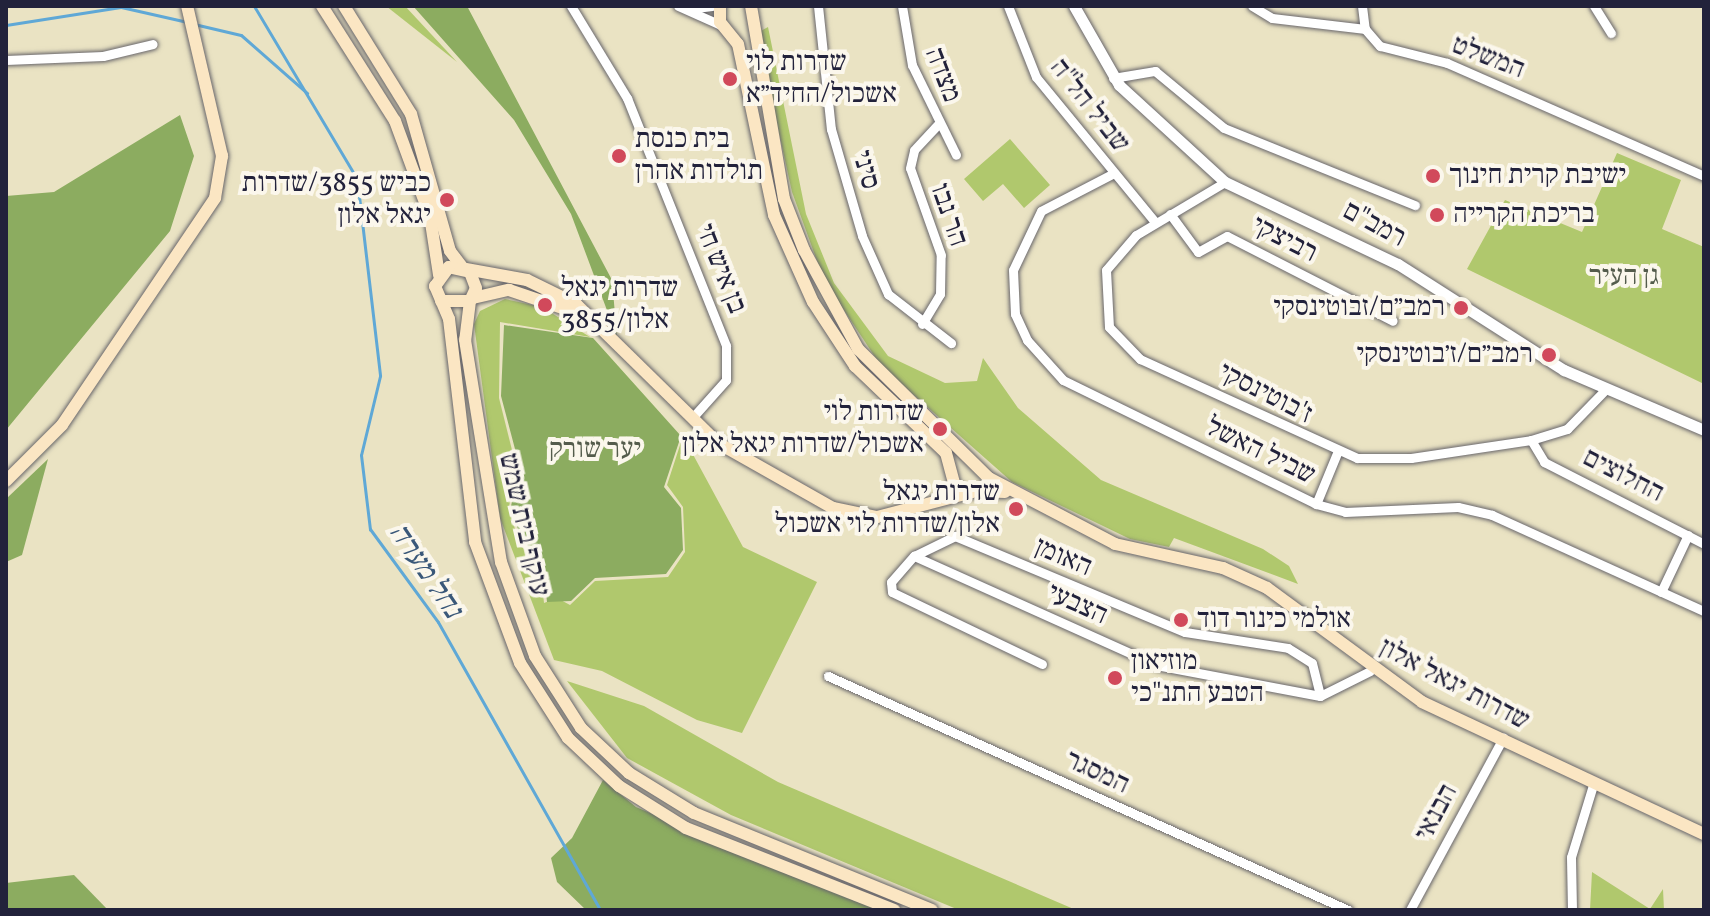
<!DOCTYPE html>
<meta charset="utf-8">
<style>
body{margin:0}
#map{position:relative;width:1710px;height:916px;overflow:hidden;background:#eae3c3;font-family:Vollkorn,"Frank Ruhl Libre",serif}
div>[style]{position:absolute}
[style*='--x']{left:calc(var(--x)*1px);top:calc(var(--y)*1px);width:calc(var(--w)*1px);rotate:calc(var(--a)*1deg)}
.green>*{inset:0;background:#b0c86d}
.forest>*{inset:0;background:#8cac60}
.stream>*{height:3px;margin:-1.5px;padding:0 1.5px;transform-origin:1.5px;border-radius:1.5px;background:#5fa8d6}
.roads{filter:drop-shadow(0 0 2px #68666b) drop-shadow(0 0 2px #68666b)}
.minor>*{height:9px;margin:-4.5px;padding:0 4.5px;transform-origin:4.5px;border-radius:4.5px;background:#fff}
.tertiary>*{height:11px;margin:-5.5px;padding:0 5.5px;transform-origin:5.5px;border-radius:5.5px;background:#fff}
.secondary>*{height:12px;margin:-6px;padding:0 6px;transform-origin:6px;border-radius:6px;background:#fbe6c3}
.dots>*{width:22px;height:22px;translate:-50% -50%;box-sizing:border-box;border:4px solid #fbf7ec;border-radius:50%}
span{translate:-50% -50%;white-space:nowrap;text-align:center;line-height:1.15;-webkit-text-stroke:8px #fbf7ec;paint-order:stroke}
.street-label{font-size:28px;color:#22223b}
.poi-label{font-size:28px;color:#22223b}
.left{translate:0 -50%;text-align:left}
.right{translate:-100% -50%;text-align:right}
.park-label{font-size:28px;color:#545c4c}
.water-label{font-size:30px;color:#3a5879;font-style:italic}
.frame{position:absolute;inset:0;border:8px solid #22223b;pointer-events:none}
</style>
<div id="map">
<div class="green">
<i style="clip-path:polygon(386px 6px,405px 6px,457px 62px)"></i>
<i style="clip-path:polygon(768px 27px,806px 214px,834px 283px,888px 356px,945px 383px,977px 381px,983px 358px,1018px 408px,1101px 480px,1263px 549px,1289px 566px,1298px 584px,1174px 538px,1169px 547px,1130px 539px,1012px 482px,881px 366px,824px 280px,792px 192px,757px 33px)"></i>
<i style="clip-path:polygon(1010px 139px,1050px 185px,1024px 208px,1003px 184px,983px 201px,964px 179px)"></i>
<i style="clip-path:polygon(1617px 153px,1681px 180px,1662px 229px,1704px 247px,1704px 384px,1467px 269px,1505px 200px,1582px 232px)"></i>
<i style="clip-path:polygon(505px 299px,542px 307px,590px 337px,500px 322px,499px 398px,516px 466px,509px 507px,519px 544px,540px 565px,544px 603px,557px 598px,570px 605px,595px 581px,668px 577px,685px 552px,683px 507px,667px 485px,683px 436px,743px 547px,817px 582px,742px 733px,697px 720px,602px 671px,554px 660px,500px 518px,474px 324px,480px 311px)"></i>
<i style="clip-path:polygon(567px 681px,644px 706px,778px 782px,1076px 910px,959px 910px,731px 815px,627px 758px)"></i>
<i style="clip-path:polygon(1592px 872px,1650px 909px,1663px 889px,1664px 910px,1590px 910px)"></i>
</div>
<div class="forest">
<i style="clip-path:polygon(413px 6px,467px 6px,612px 280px,617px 337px,571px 214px,514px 120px)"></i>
<i style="clip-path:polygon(180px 115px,194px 156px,170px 231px,6px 430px,6px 196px,54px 192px)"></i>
<i style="clip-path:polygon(504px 325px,593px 338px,681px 436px,664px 487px,681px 508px,683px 550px,666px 574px,595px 578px,571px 601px,547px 602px,543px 565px,522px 543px,511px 506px,520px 468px,501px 396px)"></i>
<i style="clip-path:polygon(48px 459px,22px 555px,6px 562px,6px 499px)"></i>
<i style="clip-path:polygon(603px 780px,636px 807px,879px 910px,586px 910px,557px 882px,551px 858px,572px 838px)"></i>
<i style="clip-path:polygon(74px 875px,108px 910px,6px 910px,6px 883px)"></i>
</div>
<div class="stream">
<i style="--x:254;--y:6;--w:201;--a:59.2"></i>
<i style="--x:357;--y:179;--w:198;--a:83.3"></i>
<i style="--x:380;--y:376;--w:81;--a:103.5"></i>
<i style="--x:361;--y:455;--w:75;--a:83.1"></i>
<i style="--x:370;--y:529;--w:115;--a:53.8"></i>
<i style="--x:438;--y:622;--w:330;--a:60.6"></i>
<i style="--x:194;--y:24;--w:48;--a:13.2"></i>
<i style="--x:241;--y:35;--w:88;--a:41.3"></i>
<i style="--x:6;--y:25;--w:116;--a:-8.9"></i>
<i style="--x:121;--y:7;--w:68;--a:12.8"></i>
</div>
<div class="roads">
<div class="minor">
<i style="--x:571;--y:6;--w:108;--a:58.7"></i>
<i style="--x:627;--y:98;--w:267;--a:68.2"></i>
<i style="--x:726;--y:346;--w:34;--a:90"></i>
<i style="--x:726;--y:380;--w:50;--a:131.7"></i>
<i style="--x:678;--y:6;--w:49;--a:24"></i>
<i style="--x:818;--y:6;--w:124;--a:84"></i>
<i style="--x:831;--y:129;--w:111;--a:73.8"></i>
<i style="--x:862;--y:236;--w:64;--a:65.9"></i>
<i style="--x:888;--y:294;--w:80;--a:37.9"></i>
<i style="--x:902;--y:6;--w:60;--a:80.4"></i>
<i style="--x:912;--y:65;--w:100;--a:63.9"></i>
<i style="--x:1008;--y:6;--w:76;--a:68.5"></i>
<i style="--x:1036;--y:77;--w:188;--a:50.6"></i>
<i style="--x:1252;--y:6;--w:23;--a:31"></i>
<i style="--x:1272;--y:18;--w:94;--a:6.7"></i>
<i style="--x:1362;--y:6;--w:23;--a:83"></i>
<i style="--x:1365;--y:29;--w:23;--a:49"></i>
<i style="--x:1380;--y:46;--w:69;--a:14.2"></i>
<i style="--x:1447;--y:63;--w:281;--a:23.7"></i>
<i style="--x:1594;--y:6;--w:32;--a:58"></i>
<i style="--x:688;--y:9;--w:24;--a:-7"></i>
<i style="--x:6;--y:60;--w:97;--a:-2.4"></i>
<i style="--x:103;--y:56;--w:51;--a:-13.5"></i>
<i style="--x:1113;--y:78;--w:43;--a:-9.5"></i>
<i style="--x:1155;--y:71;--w:89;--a:39.6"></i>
<i style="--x:1224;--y:128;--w:206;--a:22"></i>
<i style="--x:1114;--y:173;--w:82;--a:152.5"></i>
<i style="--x:1041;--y:211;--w:65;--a:115.4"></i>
<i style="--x:1013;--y:270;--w:44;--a:87.4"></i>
<i style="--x:1015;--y:314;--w:29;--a:65"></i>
<i style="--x:1027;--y:340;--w:54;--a:48"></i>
<i style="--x:1063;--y:380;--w:282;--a:26.1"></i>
<i style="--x:1316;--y:504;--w:30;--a:15"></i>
<i style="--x:1345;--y:512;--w:113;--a:-2.5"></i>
<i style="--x:1458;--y:507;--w:35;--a:13"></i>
<i style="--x:1492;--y:515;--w:233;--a:24.4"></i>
<i style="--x:1225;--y:182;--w:104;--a:149.2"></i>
<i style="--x:1136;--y:235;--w:46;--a:130.6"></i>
<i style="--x:1106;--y:270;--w:57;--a:87"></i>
<i style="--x:1109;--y:327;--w:45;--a:45.9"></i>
<i style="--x:1140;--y:359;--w:239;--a:24.5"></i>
<i style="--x:1357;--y:458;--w:54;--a:0"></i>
<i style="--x:1411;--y:458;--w:121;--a:-8.5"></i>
<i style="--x:1531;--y:440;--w:38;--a:-17"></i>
<i style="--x:1567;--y:429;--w:56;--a:-45.7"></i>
<i style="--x:1170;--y:214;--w:47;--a:53.6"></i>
<i style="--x:1198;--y:252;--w:33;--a:-29"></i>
<i style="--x:1227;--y:236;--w:186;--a:27.1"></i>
<i style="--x:922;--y:324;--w:35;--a:-59"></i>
<i style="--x:940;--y:294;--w:39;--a:-89"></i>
<i style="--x:941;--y:255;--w:92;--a:-109.6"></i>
<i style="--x:910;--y:168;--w:18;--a:-77"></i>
<i style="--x:914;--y:150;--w:34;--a:-47"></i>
<i style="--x:1531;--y:440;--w:26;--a:59"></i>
<i style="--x:1544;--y:462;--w:180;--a:27.1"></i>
<i style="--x:1316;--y:504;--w:55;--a:-67.6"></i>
<i style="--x:914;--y:556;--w:265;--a:24.2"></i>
<i style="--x:1156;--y:665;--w:167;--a:10.7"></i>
<i style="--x:1661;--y:592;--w:63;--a:-64.7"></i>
<i style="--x:1042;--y:664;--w:166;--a:-154.4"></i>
<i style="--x:892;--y:592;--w:10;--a:-96"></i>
<i style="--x:891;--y:582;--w:35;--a:-49"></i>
<i style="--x:914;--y:556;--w:46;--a:-26"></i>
<i style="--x:955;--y:536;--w:249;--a:22.7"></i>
<i style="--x:1185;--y:632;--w:104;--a:8.8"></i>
<i style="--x:1288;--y:648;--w:28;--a:32"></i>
<i style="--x:1312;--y:663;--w:34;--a:76"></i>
<i style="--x:1320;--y:696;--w:56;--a:-26.6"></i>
<i style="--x:828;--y:676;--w:570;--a:24.23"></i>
<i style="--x:1410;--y:910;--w:196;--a:-61.6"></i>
<i style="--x:1572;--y:910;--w:53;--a:-91.1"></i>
<i style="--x:1571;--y:857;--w:78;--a:-73"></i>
</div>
<div class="tertiary">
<i style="--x:1074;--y:6;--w:91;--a:60.3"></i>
<i style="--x:1119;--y:85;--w:144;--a:42.5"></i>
<i style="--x:1225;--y:182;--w:191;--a:25.4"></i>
<i style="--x:1398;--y:264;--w:197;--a:32.6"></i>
<i style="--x:1564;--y:370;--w:152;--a:23.2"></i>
</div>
<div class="secondary">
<i style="--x:322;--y:6;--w:136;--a:57.6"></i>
<i style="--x:395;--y:121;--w:101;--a:69.8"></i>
<i style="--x:430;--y:216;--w:60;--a:81.3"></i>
<i style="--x:344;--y:6;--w:127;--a:58.2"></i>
<i style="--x:411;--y:114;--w:142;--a:74.1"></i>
<i style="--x:450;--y:251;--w:20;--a:53"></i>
<i style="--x:720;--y:6;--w:16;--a:90"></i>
<i style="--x:720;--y:22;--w:28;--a:51"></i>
<i style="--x:738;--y:44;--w:175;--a:78.1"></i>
<i style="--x:774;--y:215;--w:95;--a:65.9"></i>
<i style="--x:813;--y:302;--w:77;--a:56.7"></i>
<i style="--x:855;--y:366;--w:126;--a:43.7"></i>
<i style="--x:946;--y:453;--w:34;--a:75"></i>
<i style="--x:955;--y:486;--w:14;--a:30"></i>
<i style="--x:751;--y:6;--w:196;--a:80.3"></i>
<i style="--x:784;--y:199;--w:55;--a:68.6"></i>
<i style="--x:804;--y:250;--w:113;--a:61.4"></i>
<i style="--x:858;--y:349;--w:184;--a:44.6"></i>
<i style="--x:989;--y:478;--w:142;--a:27.6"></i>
<i style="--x:1115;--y:544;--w:111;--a:12.5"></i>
<i style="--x:1223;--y:568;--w:48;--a:24.4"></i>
<i style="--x:1267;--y:588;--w:192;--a:36.3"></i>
<i style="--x:1422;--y:702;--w:311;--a:25.1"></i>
<i style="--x:466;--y:269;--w:62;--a:10.2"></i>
<i style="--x:527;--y:280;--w:55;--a:26.1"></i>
<i style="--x:576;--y:304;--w:199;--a:44.4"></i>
<i style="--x:718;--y:443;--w:132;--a:29.5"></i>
<i style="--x:833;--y:508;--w:45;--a:11.6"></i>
<i style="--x:877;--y:517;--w:103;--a:-14.6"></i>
<i style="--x:977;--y:491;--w:28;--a:2"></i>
<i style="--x:473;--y:298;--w:37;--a:-13"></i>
<i style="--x:509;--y:290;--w:69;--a:18.7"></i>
<i style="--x:441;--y:301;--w:29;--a:0"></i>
<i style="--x:470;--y:301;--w:14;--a:-65"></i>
<i style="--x:476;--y:288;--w:17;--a:-111"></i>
<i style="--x:470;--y:272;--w:22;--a:-167"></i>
<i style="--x:449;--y:267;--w:24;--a:126"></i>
<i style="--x:435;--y:286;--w:36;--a:67"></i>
<i style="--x:449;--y:319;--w:225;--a:83.3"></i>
<i style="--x:475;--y:542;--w:129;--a:69.6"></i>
<i style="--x:520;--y:663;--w:89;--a:57.4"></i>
<i style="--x:568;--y:738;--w:70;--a:43.3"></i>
<i style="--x:619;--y:786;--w:79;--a:32.1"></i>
<i style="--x:686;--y:828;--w:224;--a:21.5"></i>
<i style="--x:470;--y:301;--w:39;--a:97"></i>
<i style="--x:465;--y:340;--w:225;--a:80.8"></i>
<i style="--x:501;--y:562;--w:100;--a:70.1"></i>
<i style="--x:535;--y:656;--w:85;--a:57.4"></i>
<i style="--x:581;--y:728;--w:66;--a:43.2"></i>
<i style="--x:629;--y:773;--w:76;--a:31.6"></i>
<i style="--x:694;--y:813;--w:257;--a:22.2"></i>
<i style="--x:6;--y:481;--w:79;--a:-45"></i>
<i style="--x:62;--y:425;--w:274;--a:-56"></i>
<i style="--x:215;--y:198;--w:43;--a:-80.5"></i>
<i style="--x:222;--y:156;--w:154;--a:-103.1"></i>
</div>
</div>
<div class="dots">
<i style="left:730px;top:79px;background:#d1495b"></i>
<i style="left:619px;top:156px;background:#d1495b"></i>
<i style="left:1433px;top:176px;background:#d1495b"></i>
<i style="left:447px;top:200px;background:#d1495b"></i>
<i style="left:1437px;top:215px;background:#d1495b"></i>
<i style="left:545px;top:305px;background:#d1495b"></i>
<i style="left:1461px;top:308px;background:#d1495b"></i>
<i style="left:1549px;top:355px;background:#d1495b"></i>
<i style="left:940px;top:429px;background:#d1495b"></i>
<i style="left:1016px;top:509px;background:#d1495b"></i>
<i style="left:1181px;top:620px;background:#d1495b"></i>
<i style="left:1115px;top:678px;background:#d1495b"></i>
</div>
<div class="street-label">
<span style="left:1488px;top:58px;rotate:21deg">המשלט</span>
<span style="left:942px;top:75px;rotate:69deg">מצדה</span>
<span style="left:1089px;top:106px;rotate:52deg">שביל הל"ה</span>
<span style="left:865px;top:170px;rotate:74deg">סיני</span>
<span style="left:948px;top:215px;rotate:71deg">הר נבו</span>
<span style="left:1374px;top:225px;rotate:28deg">רמב"ם</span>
<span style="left:1284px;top:240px;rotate:27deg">רביצקי</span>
<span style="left:720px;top:269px;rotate:68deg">בן איש חי</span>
<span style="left:1265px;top:394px;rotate:27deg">ז'בוטינסקי</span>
<span style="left:1260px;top:452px;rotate:26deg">שביל האשל</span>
<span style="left:1623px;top:476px;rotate:27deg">החלוצים</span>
<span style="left:523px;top:525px;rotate:77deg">עוקף בית שמש</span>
<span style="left:1063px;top:558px;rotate:23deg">האומן</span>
<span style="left:1077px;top:605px;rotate:24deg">הצבעי</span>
<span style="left:1454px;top:685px;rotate:28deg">שדרות יגאל אלון</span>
<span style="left:1097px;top:773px;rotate:25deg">המסגר</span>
<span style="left:1437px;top:813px;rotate:-62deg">הבנאי</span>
</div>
<div class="poi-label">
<span class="left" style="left:746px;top:79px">שדרות לוי<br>אשכול/החיד״א</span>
<span class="left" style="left:635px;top:156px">בית כנסת<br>תולדות אהרן</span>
<span class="left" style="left:1449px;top:176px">ישיבת קרית חינוך</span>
<span class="right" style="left:431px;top:200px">כביש 3855/שדרות<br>יגאל אלון</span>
<span class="left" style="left:1453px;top:215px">בריכת הקרייה</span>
<span class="left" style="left:561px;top:305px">שדרות יגאל<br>אלון/3855</span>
<span class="right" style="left:1445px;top:308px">רמב״ם/זבוטינסקי</span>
<span class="right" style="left:1533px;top:355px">רמב״ם/ז׳בוטינסקי</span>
<span class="right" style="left:924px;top:429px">שדרות לוי<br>אשכול/שדרות יגאל אלון</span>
<span class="right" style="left:1000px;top:509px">שדרות יגאל<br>אלון/שדרות לוי אשכול</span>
<span class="left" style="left:1197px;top:620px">אולמי כינור דוד</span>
<span class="left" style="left:1131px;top:678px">מוזיאון<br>הטבע התנ"כי</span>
</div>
<div class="park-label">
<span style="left:1624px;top:277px">גן העיר</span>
<span style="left:595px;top:450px">יער שורק</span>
</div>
<div class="water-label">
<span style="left:425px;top:571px;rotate:56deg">נחל מערה</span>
</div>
<div class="frame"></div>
</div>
